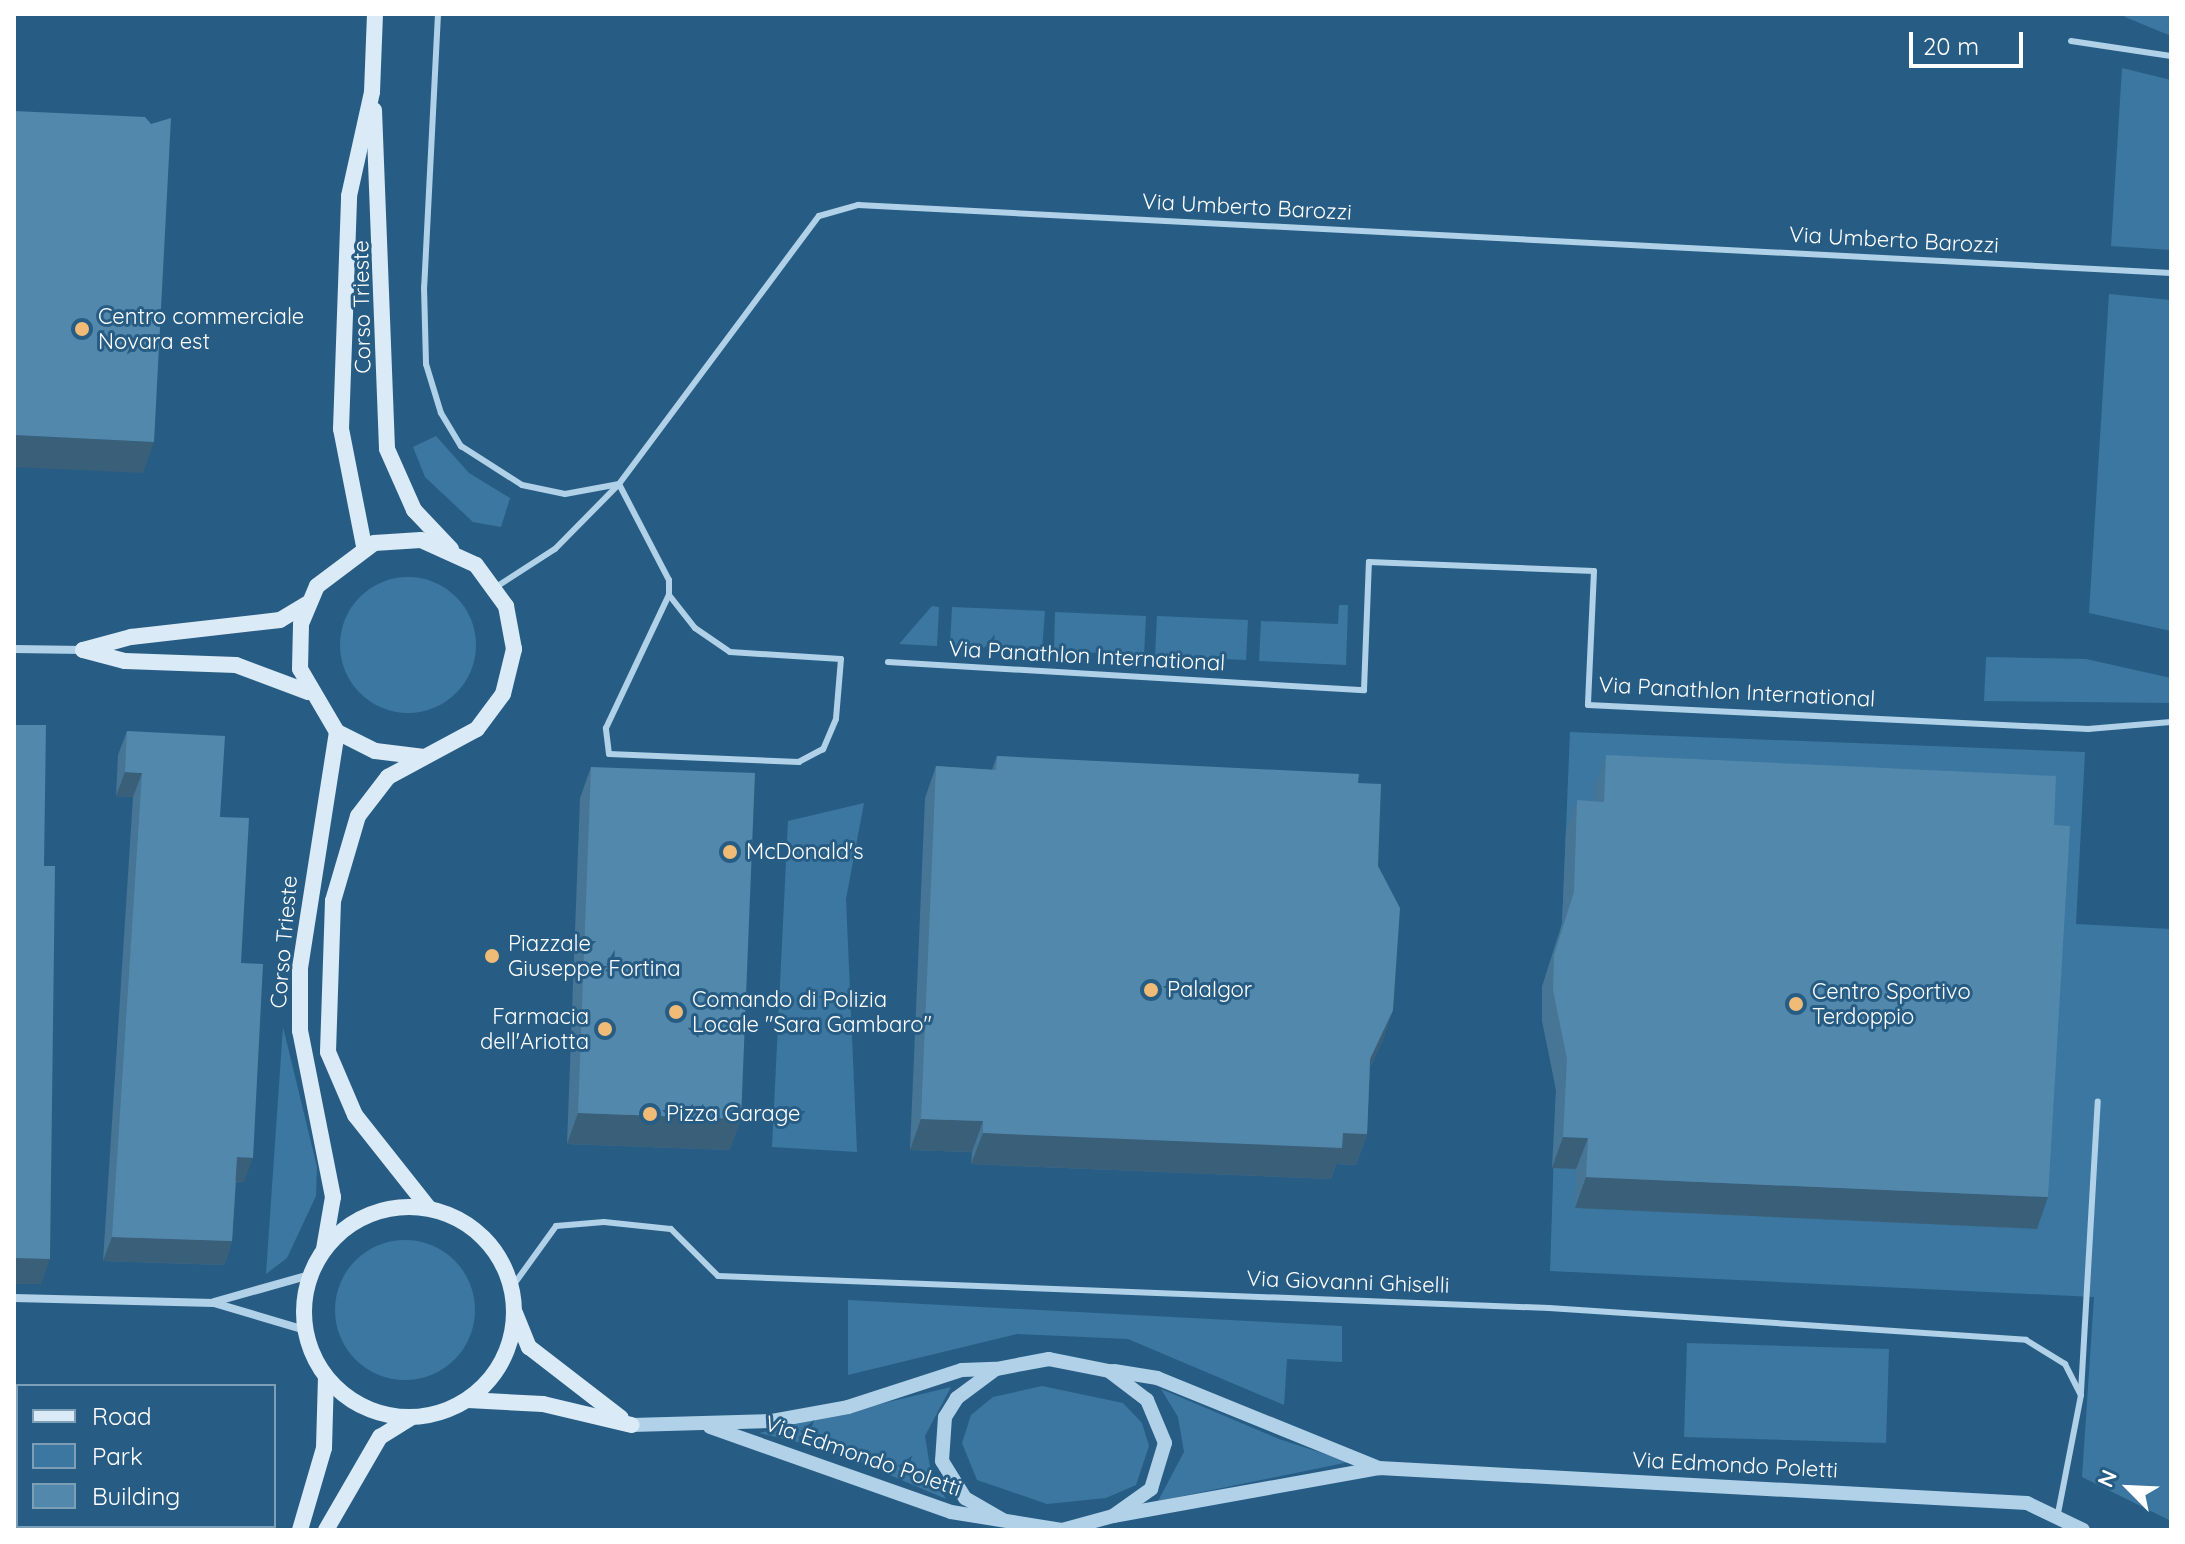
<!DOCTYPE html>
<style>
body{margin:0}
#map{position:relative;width:2185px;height:1544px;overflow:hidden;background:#275d84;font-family:Quicksand,sans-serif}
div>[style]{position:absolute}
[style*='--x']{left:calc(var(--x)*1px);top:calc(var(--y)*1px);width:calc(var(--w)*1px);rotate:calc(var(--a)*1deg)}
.green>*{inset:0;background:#3b77a0}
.round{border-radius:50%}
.service>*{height:6px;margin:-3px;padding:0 3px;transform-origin:3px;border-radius:3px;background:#b0d1e7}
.minor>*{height:8px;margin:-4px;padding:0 4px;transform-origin:4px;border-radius:4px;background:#b0d1e7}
.tertiary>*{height:14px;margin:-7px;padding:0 7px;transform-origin:7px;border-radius:7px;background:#b0d1e7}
.secondary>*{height:16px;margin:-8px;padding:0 8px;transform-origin:8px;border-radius:8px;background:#daeaf6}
.secondary>.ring{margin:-8px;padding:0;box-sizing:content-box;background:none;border:16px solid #daeaf6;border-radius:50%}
.wall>*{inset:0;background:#477595}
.shaded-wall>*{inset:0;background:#3a5f79}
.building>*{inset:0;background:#5388ad}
.dots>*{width:22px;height:22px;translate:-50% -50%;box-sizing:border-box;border:4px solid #275d84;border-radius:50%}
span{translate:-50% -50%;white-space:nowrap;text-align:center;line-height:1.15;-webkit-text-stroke:6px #275d84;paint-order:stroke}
.street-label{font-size:22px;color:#fff}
.poi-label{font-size:22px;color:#fff}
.left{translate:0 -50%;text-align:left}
.right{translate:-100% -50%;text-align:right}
.frame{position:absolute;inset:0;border:16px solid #fff;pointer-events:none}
.legend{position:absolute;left:16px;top:1384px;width:260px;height:144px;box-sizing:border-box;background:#275d84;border:2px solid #7d9eb5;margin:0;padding:10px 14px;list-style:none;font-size:24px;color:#fff}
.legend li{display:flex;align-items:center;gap:16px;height:40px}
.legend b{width:40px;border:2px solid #7d9eb5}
.north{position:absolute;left:2089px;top:1448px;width:80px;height:80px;-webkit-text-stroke:6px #275d84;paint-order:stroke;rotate:294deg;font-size:22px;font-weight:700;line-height:32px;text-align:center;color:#fff}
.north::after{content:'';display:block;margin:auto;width:28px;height:36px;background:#fff;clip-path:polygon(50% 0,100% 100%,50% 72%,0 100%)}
.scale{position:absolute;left:1909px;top:32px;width:114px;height:36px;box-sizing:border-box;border:4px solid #fff;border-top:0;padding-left:10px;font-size:24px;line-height:28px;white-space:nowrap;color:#fff;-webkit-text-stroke:6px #275d84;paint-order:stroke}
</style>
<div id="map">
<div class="green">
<i style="clip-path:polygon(2125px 14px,2171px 14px,2171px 36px,2125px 17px)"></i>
<i style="clip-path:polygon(2122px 68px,2171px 80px,2171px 250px,2111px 246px)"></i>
<i style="clip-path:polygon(2109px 294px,2171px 300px,2171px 631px,2089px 613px)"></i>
<i style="clip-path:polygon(436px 436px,469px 473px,510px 498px,501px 527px,473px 522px,425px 477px,413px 447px)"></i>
<i class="round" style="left:340px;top:577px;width:136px;height:136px"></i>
<i style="clip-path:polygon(1339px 605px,1348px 605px,1346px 665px,1259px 661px,1261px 621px,1338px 624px)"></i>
<i style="clip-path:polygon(932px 606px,939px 607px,937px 646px,899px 644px)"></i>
<i style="clip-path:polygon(952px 607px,1045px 611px,1042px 650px,950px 646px)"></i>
<i style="clip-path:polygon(1055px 612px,1146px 616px,1144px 655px,1054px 651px)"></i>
<i style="clip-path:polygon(1157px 616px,1248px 620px,1246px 660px,1155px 656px)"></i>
<i style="clip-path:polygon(1986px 657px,2086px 659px,2171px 678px,2171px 703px,1984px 701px)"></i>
<i style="clip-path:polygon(1570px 732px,2085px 752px,2076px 924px,2171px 929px,2171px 1521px,2082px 1477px,2094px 1297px,1550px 1271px,1556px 1090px,1542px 987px,1562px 924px)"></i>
<i style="clip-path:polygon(864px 803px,846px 899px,857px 1152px,772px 1147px,788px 821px)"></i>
<i style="clip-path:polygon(283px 1027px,317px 1167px,316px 1196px,287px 1258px,266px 1274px)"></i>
<i class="round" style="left:335px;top:1240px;width:140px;height:140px"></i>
<i style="clip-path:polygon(848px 1300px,1342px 1326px,1342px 1362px,1287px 1359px,1284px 1405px,1128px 1339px,1017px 1334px,848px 1375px)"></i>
<i style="clip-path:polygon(1687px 1343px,1889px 1349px,1886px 1443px,1684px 1437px)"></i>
<i style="clip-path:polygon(1042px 1386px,1123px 1403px,1142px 1423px,1149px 1446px,1136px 1485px,1106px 1498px,1047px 1504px,977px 1480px,962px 1443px,971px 1415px,993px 1397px)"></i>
<i style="clip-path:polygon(951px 1387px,925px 1436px,931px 1473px,946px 1499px,831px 1450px,759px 1433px)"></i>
<i style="clip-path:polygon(1161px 1389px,1279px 1439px,1349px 1462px,1158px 1501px,1184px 1452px,1178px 1417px)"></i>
</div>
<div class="service">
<i style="--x:438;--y:14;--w:273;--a:92.9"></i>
<i style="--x:424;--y:287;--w:77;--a:88.5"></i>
<i style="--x:426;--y:364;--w:51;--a:73"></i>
<i style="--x:441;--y:413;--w:39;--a:59"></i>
<i style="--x:461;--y:446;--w:72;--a:32.6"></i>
<i style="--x:522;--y:485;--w:44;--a:11.8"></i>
<i style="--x:565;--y:494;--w:55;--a:-10.5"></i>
<i style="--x:619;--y:484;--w:108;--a:62.5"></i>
<i style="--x:669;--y:580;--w:15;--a:90"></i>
<i style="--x:669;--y:595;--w:42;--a:51.8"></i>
<i style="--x:695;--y:628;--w:42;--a:34.4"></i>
<i style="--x:730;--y:652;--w:111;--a:3.6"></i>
<i style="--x:841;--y:659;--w:60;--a:94.8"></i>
<i style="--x:836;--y:719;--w:33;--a:113"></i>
<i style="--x:823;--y:749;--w:27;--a:152"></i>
<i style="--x:799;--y:762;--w:190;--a:-177.6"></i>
<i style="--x:609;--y:754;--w:26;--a:-97"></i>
<i style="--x:606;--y:728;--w:147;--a:-64.7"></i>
<i style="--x:2071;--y:41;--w:101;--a:8.5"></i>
<i style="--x:496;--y:587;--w:70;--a:-32.8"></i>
<i style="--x:555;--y:549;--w:91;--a:-45.4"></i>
<i style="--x:619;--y:484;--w:334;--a:-53.3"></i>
<i style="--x:819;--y:216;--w:41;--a:-15.8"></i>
<i style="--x:858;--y:205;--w:1315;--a:2.96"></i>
<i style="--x:888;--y:662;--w:477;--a:3.4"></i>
<i style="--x:1364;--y:690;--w:128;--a:-87.8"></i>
<i style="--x:1369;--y:562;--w:225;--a:2.3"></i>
<i style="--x:1594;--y:571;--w:134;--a:92.6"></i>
<i style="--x:1588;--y:705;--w:501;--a:2.75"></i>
<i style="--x:2088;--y:729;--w:83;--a:-4.8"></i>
<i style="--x:512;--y:1287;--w:75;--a:-54.2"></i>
<i style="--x:556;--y:1226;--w:48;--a:-4.8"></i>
<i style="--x:604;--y:1222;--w:67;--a:6"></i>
<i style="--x:671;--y:1229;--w:66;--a:45"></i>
<i style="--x:718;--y:1276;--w:832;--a:2.21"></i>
<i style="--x:1549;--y:1308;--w:478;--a:3.8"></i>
<i style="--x:2026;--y:1340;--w:46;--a:31.6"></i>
<i style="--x:2065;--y:1364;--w:35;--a:63"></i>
<i style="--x:2081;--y:1395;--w:125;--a:101"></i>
<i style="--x:2081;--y:1392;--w:291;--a:-86.7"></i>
</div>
<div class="minor">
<i style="--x:14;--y:649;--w:69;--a:0.8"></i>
<i style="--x:14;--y:1298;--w:200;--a:1.4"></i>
<i style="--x:214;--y:1303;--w:95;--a:16.5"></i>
<i style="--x:214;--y:1302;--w:100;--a:-15.7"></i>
</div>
<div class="tertiary">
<i style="--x:1114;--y:1371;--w:44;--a:9.2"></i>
<i style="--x:1157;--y:1378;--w:240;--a:22.1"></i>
<i style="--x:632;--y:1425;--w:140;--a:-1.6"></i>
<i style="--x:772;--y:1421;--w:77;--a:-10.4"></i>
<i style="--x:848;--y:1407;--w:120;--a:-18"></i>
<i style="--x:962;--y:1370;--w:34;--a:-2"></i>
<i style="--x:710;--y:1427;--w:256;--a:19.4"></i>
<i style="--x:951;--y:1512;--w:112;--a:9.2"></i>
<i style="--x:1062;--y:1530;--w:53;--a:-15.4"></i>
<i style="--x:1113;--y:1516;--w:47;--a:-35.4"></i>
<i style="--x:1151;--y:1489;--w:48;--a:-73.1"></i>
<i style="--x:1165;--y:1443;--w:47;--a:-112.7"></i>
<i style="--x:1147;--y:1400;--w:48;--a:-142.7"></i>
<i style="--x:1109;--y:1371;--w:61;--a:-168.7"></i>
<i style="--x:1049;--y:1359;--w:54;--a:169.3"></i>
<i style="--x:996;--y:1369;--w:49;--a:143.4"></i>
<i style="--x:957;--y:1398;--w:22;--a:122"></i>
<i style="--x:945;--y:1417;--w:44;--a:93.9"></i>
<i style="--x:942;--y:1461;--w:44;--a:58.1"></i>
<i style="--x:965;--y:1498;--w:44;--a:30.1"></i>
<i style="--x:1113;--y:1516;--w:270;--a:-10.2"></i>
<i style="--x:1379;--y:1468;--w:649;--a:3.09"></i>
<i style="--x:2027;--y:1503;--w:62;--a:25.7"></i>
</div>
<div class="secondary">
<i style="--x:374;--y:110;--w:339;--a:87.8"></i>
<i style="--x:387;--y:449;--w:67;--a:66.1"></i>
<i style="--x:414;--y:510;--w:54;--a:46.5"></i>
<i style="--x:364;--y:546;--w:119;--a:-101.1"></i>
<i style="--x:341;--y:429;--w:233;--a:-88"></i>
<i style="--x:349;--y:196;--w:107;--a:-77.5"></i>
<i style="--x:372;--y:92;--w:78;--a:-87.8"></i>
<i style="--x:83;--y:650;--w:43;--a:14.7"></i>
<i style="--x:125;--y:661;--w:111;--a:2.1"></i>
<i style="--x:236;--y:665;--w:77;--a:20.6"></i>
<i style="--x:83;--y:650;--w:50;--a:-15.2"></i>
<i style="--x:131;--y:637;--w:150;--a:-6.5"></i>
<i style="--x:280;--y:620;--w:31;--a:-31"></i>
<i style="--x:424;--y:757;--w:49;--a:-173"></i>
<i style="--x:375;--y:751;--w:42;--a:-153.4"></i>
<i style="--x:337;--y:732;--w:73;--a:-120.4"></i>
<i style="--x:300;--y:669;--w:45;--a:-88.7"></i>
<i style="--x:301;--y:624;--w:41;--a:-67.2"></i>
<i style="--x:317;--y:586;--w:71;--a:-37"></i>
<i style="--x:374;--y:543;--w:47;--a:-3.7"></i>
<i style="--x:421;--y:540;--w:60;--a:24.4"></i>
<i style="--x:476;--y:565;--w:51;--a:53.8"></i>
<i style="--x:506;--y:606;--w:44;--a:79.5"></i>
<i style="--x:514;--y:649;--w:46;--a:103.7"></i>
<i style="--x:503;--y:694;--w:44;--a:126.6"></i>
<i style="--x:477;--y:729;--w:101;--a:151.7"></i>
<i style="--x:388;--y:777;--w:49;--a:127.6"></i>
<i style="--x:358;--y:816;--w:89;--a:106.4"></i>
<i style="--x:333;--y:901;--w:151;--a:91.9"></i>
<i style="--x:328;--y:1052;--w:69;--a:66.8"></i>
<i style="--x:355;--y:1115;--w:117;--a:51.6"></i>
<i class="ring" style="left:304px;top:1207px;width:194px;height:194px"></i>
<i style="--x:324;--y:1249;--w:53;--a:-80.2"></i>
<i style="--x:333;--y:1197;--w:169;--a:-101.2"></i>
<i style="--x:300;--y:1031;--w:63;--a:-90"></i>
<i style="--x:300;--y:968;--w:239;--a:-81.1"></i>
<i style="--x:515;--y:1313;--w:37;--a:68"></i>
<i style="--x:529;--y:1347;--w:116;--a:37.7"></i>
<i style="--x:468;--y:1400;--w:75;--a:3.1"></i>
<i style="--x:543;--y:1404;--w:91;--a:13.3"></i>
<i style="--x:300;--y:1530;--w:85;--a:-73.7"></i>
<i style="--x:324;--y:1448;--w:70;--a:-88.4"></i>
<i style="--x:326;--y:1530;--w:108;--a:-59.9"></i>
<i style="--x:380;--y:1437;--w:36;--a:-32"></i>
</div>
<div class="wall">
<i style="clip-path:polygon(127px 731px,220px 817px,241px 963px,244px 1182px,236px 1182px,232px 1241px,224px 1265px,103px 1261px,133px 797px,116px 796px,118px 755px)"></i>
<i style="clip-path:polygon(1606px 755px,2037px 1229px,1575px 1208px,1576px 1169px,1552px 1168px,1556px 1090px,1542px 1021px,1542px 987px,1562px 924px,1566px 831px,1577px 800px,1594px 801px,1595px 786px)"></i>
<i style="clip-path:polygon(997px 756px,1358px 783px,1378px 866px,1393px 1010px,1382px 1042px,1370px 1067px,1367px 1134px,1356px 1165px,1336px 1164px,1331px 1179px,971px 1164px,972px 1152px,910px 1150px,925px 798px,936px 766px,992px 770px)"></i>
<i style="clip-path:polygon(591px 767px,730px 1150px,567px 1144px,580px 798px)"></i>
<i style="clip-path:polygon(49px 1526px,186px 1526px,186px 1530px,49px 1530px)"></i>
</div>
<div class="shaded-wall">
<i style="clip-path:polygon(14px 435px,154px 442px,143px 473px,14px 467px)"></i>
<i style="clip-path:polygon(125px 772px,142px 773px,133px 797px,116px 796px)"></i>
<i style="clip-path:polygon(1393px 1010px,1382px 1042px,1359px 1090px,1370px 1059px)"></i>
<i style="clip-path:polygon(578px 1113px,741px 1119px,730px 1150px,567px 1144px)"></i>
<i style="clip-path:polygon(921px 1119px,983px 1121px,972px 1152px,910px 1150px)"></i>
<i style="clip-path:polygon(983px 1133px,1343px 1133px,1367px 1134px,1356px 1165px,1336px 1164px,1331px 1179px,971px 1164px)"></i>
<i style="clip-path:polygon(1563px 1137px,1588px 1138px,1576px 1169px,1552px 1168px)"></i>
<i style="clip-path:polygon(237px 1157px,253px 1158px,244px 1182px,228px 1181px)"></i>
<i style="clip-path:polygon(1586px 1177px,2048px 1197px,2037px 1229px,1575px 1208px)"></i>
<i style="clip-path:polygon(112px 1237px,232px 1241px,224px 1265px,103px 1261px)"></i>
<i style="clip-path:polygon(14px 1258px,50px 1259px,41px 1284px,14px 1284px)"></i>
</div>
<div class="building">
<i style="clip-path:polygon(14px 111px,145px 117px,151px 124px,171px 118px,154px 442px,14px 435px)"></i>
<i style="clip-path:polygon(14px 725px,46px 725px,44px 866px,55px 866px,50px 1259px,14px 1258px)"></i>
<i style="clip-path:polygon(127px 731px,225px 736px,220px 817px,249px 818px,241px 963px,263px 964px,253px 1158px,237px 1157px,232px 1241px,112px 1237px,142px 773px,125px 772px)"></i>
<i style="clip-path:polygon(1606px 755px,2056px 776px,2054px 825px,2070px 826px,2048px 1197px,1586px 1177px,1588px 1138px,1563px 1137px,1567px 1059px,1553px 990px,1554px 955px,1574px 892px,1577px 800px,1604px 802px)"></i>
<i style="clip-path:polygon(997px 756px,1359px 774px,1358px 783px,1381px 784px,1378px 866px,1400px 908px,1393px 1010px,1370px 1059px,1367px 1134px,1343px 1133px,1342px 1148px,983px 1133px,983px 1121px,921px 1119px,936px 766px,996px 770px)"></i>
<i style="clip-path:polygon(591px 767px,755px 773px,741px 1119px,578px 1113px)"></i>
<i style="clip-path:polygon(57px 1526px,186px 1526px,186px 1530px,57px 1530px)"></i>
</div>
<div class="dots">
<i style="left:82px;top:329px;background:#f0bb76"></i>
<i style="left:730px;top:852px;background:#f0bb76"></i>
<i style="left:492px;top:956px;background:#f0bb76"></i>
<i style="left:1151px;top:990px;background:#f0bb76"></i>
<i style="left:1796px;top:1004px;background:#f0bb76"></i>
<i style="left:676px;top:1012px;background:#f0bb76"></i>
<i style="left:605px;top:1029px;background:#f0bb76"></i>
<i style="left:650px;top:1114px;background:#f0bb76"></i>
</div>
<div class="street-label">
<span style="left:1247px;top:207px;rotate:3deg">Via Umberto Barozzi</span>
<span style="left:1894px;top:240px;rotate:3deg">Via Umberto Barozzi</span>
<span style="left:362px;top:307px;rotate:-91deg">Corso Trieste</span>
<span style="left:1087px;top:656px;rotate:3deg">Via Panathlon International</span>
<span style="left:1737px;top:692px;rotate:3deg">Via Panathlon International</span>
<span style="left:284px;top:942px;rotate:-85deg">Corso Trieste</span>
<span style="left:1348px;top:1282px;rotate:2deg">Via Giovanni Ghiselli</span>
<span style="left:863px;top:1456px;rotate:19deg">Via Edmondo Poletti</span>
<span style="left:1735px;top:1465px;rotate:3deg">Via Edmondo Poletti</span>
</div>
<div class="poi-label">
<span class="left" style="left:98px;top:329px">Centro commerciale<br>Novara est</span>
<span class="left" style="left:746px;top:852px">McDonald's</span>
<span class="left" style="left:508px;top:956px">Piazzale<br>Giuseppe Fortina</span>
<span class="left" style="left:1167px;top:990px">PalaIgor</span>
<span class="left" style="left:1812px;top:1004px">Centro Sportivo<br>Terdoppio</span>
<span class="left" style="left:692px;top:1012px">Comando di Polizia<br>Locale "Sara Gambaro"</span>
<span class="right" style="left:589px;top:1029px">Farmacia<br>dell'Ariotta</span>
<span class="left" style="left:666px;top:1114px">Pizza Garage</span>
</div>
<div class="frame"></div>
<ul class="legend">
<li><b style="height:10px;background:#daeaf6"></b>Road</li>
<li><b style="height:22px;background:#3b77a0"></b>Park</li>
<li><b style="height:22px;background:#5388ad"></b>Building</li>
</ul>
<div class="north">N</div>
<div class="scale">20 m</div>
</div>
